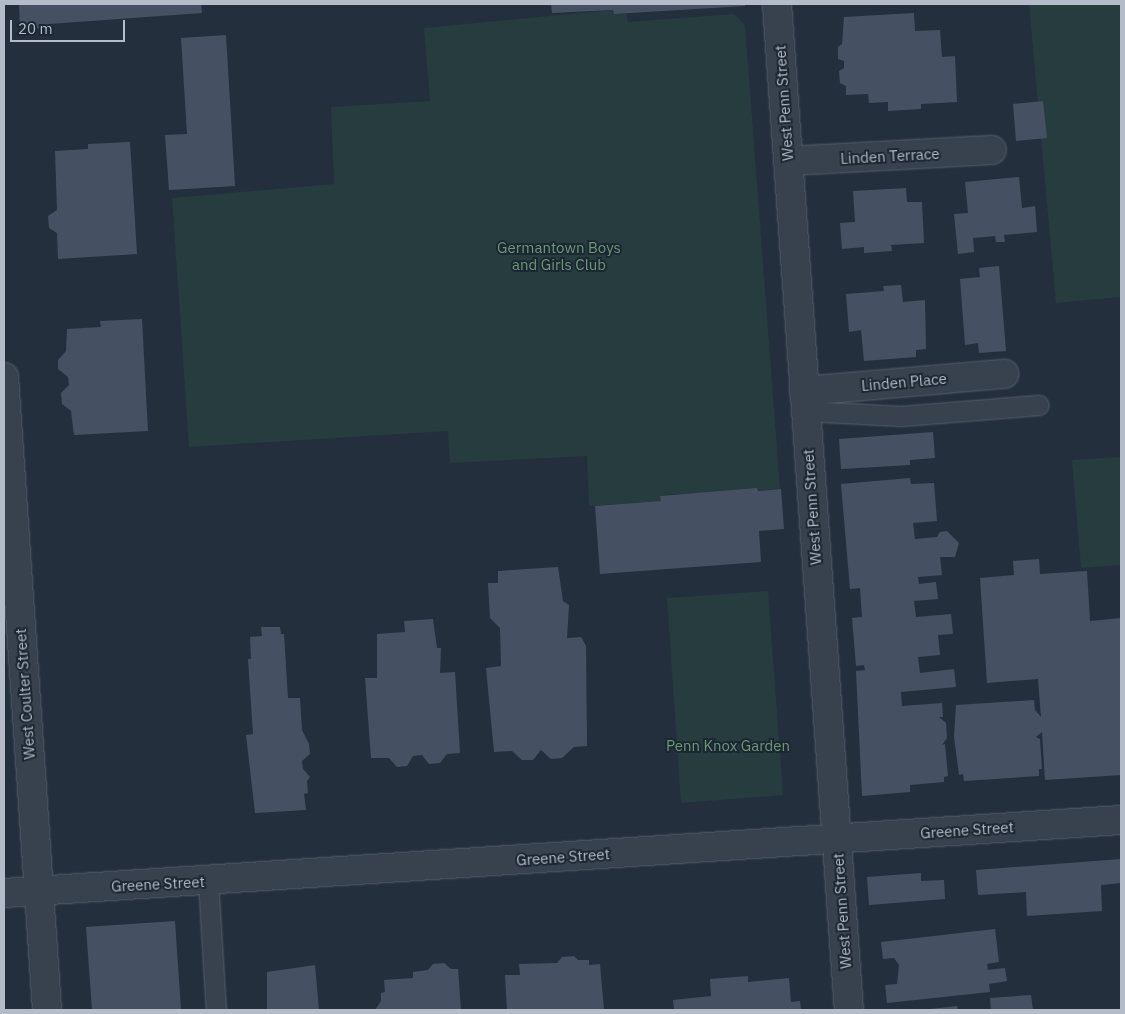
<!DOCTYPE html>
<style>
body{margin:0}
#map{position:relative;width:1125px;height:1014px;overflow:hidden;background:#242f3e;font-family:"IBM Plex Sans",sans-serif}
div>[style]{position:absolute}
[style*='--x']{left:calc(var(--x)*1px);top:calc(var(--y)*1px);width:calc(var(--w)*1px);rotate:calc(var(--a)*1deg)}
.green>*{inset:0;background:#263c3f}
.building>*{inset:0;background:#455162}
.roads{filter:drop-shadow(0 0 1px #565f6c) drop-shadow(0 0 1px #565f6c)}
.lane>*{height:19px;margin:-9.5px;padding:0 9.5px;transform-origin:9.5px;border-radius:9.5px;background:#38414e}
.street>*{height:28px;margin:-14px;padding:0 14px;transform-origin:14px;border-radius:14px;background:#38414e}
span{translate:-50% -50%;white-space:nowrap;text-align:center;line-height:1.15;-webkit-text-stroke:4px #1d2633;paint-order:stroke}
.street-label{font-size:15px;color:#b4bcc9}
.park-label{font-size:15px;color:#6b9a76}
.frame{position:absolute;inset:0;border:5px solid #b4bcc9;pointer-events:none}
.scale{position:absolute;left:10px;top:20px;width:115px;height:22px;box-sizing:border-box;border:2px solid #b4bcc9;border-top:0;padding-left:6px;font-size:15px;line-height:18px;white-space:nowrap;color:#b4bcc9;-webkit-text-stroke:4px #1d2633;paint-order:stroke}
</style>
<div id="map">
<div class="green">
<i style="clip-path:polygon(1029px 4px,1121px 4px,1121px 297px,1056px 303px)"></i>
<i style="clip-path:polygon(613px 10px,614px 14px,626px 14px,628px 22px,734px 14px,745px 25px,780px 489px,661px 495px,661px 501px,589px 506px,587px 456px,450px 463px,448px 431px,189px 447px,172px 198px,334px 184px,331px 107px,430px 101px,424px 28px)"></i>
<i style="clip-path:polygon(1121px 457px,1121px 565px,1081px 568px,1072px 460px)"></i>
<i style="clip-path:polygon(768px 591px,783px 795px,681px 803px,667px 598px)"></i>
</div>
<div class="building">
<i style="clip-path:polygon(19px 4px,201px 4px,202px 13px,49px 24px,49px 28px,20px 29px)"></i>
<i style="clip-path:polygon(551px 4px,745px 4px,745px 6px,614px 14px,613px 10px,552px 13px)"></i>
<i style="clip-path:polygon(914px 13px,915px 31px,940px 30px,942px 57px,955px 56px,957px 102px,921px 104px,921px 109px,888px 111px,888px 102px,869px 103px,868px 94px,846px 95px,846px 86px,840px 83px,839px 71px,844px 68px,844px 61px,838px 59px,838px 47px,842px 44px,844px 17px)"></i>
<i style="clip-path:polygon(226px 35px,235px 186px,169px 190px,165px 135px,187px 134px,181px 38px)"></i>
<i style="clip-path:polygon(1043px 101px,1047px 138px,1016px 141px,1013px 104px)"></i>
<i style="clip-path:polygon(130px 142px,137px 254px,58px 259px,57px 233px,49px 228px,48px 216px,57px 210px,55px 151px,88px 149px,88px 144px)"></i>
<i style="clip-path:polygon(1019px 177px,1022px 208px,1035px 206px,1037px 232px,1004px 235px,1005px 242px,996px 242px,995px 236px,973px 238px,974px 252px,958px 254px,954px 214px,968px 213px,965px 182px)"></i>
<i style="clip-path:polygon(906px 188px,907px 202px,922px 202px,924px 243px,891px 245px,892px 251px,864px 253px,864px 247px,842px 249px,840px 223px,855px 222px,853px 191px)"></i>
<i style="clip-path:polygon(999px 266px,1006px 351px,979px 353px,978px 343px,965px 345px,960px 279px,980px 277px,979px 268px)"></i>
<i style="clip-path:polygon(901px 285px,903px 302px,925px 300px,926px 349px,916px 350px,916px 357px,864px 361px,861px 330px,849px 332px,846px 294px,884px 291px,883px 286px)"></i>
<i style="clip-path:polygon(142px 319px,148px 431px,74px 435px,71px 411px,62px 404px,61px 393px,69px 385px,68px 377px,58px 369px,58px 360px,66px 351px,67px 329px,101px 327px,100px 321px)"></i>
<i style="clip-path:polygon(933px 432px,935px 458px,910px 460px,910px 465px,841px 469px,839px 439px)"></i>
<i style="clip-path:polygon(910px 478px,911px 484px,934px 483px,937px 521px,913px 523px,915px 539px,937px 537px,940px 532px,947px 531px,959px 543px,955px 557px,940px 557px,942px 575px,918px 577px,919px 584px,936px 582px,938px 599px,914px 601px,916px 617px,951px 614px,953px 634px,938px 635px,940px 655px,918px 657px,920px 673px,954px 669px,956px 687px,901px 692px,902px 706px,942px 703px,943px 717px,939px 717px,946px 723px,947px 738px,942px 745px,945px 744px,948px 776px,944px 777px,944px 782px,910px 785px,910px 792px,862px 796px,856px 671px,865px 670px,864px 665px,856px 666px,852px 618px,862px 617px,860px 588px,850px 589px,841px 484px)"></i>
<i style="clip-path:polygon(757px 488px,758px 491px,781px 489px,784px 529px,759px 531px,761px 562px,600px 574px,595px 506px,661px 501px,660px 496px)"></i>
<i style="clip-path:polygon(1039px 559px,1040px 574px,1087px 571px,1090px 621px,1121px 618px,1121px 775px,1045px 780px,1042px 732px,1036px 737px,1040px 739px,1042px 769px,1039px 769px,1039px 776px,964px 781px,963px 774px,959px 775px,954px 737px,956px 705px,1034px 700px,1035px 710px,1041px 717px,1038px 679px,987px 683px,980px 578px,1014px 575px,1013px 561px)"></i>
<i style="clip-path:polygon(558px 567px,563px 601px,569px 605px,567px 638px,581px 637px,586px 646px,587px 746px,574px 747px,562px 758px,551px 759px,541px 750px,533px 760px,522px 760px,512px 751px,494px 752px,486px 668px,501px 666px,500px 628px,490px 618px,488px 583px,498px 583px,498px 571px)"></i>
<i style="clip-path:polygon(433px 619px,437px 648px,441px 648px,440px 673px,455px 672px,460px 753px,447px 754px,440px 763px,429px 764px,422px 755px,413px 756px,407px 766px,397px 767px,389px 758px,371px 758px,365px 678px,377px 678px,377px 634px,405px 632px,404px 621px)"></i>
<i style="clip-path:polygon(261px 627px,280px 627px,281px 634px,284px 634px,288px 698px,300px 698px,302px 730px,309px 744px,310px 754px,302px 761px,303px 769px,310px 777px,307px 781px,308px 793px,304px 794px,306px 810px,255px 813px,246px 735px,253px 734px,248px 659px,251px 659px,250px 637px,262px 636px)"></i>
<i style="clip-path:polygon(1121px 859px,1121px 883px,1101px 885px,1102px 911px,1027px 916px,1026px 892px,978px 895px,976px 870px)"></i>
<i style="clip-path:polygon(921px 873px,921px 881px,944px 880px,945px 899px,869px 905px,867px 877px)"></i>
<i style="clip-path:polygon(175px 921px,181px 1010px,92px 1010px,86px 927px)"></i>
<i style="clip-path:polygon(995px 929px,999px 962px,987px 964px,988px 970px,1005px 968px,1007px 981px,989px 984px,990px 992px,887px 1003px,885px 985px,897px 984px,899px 965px,894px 958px,883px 959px,881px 942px)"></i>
<i style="clip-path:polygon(574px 956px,578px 960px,589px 960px,589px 965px,600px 964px,604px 1010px,507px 1010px,505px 975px,520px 975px,519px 964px,557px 963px,562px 957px)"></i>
<i style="clip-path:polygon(444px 963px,451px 969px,458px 969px,461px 1010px,375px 1010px,381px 1001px,381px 993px,385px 992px,384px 980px,413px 978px,413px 972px,428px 970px,433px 964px)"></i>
<i style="clip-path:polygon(315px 965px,319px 1010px,267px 1010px,267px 972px)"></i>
<i style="clip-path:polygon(748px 976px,748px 982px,789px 978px,791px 1002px,800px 1001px,801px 1010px,674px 1010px,673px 1000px,711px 996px,710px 979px)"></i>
<i style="clip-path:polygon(1031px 995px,1033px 1010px,991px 1010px,990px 998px)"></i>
<i style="clip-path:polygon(957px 1006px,958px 1010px,930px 1010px,930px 1009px)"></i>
</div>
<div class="roads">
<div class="lane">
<i style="--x:805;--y:411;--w:96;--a:3"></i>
<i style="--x:901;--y:416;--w:138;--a:-4.6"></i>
<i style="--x:208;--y:881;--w:129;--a:86.5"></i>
</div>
<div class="street">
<i style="--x:777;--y:4;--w:1009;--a:85.91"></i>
<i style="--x:788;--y:161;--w:204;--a:-3.1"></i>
<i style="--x:4;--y:377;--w:634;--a:86.11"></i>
<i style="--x:804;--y:391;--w:201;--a:-4.9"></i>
<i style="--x:4;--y:893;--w:1119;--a:-3.74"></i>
</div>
</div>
<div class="street-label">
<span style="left:784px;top:103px;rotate:-94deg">West Penn Street</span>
<span style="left:890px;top:156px;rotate:-3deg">Linden Terrace</span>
<span style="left:904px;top:382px;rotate:-5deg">Linden Place</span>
<span style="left:812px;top:507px;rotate:-94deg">West Penn Street</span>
<span style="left:25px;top:694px;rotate:-94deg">West Coulter Street</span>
<span style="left:967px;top:830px;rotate:-4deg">Greene Street</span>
<span style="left:563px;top:857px;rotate:-4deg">Greene Street</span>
<span style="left:158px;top:884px;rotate:-3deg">Greene Street</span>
<span style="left:842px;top:911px;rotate:-94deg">West Penn Street</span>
</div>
<div class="park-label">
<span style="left:559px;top:256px">Germantown Boys<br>and Girls Club</span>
<span style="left:728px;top:746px">Penn Knox Garden</span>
</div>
<div class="frame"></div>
<div class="scale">20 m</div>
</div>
